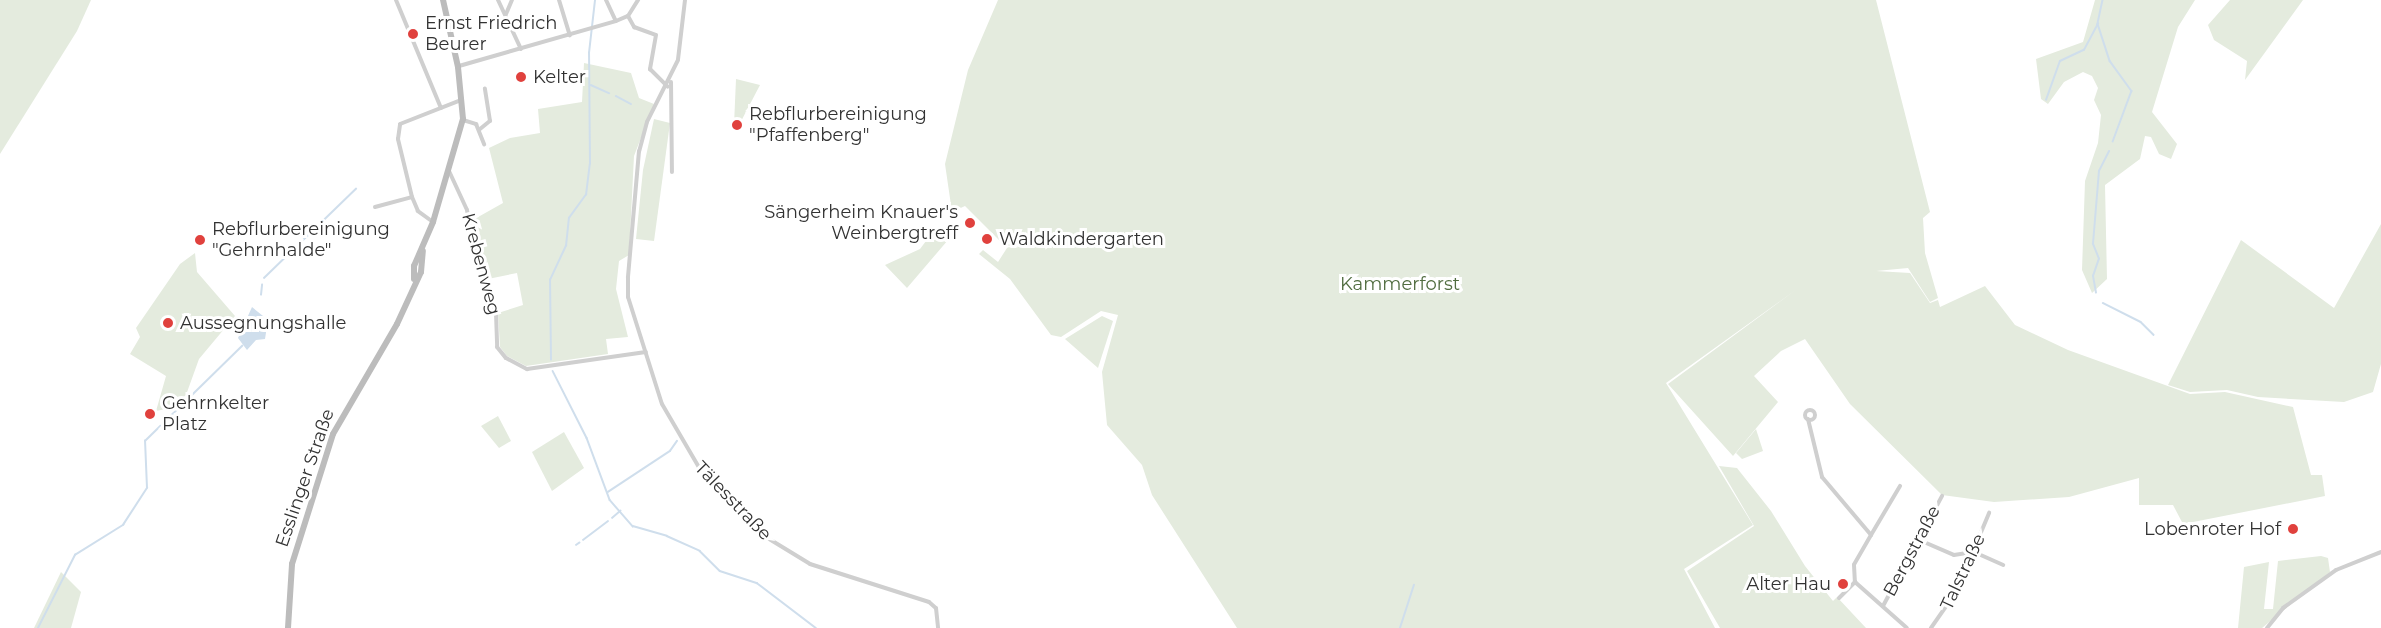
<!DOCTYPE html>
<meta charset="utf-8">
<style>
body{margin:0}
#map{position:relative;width:2381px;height:628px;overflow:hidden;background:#fff;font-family:Montserrat,sans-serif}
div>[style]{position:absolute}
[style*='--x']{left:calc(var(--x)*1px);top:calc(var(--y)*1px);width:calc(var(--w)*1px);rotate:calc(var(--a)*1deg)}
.green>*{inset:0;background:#e4ebde}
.water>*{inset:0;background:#cfdeec}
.stream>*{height:1.5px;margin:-0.75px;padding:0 0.75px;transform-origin:0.75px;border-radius:0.75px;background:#cfdeec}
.minor>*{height:4px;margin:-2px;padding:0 2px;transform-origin:2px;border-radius:2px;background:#cfcfcf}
.minor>.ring{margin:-2px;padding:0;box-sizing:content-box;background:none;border:4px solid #cfcfcf;border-radius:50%}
.secondary>*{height:6px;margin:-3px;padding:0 3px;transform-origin:3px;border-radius:3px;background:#bcbcbc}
.dots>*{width:16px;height:16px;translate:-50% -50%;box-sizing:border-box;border:3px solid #fff;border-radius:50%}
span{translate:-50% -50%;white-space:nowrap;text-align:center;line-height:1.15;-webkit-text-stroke:6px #fff;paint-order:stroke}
.poi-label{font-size:18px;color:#323232}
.left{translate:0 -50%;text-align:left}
.right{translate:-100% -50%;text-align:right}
.street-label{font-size:18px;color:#323232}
.park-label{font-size:18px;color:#516d40}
</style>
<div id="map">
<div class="green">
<i style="clip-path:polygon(0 0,91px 0,77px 31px,0 154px)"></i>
<i style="clip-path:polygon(998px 0,1876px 0,1930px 212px,1923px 218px,1925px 253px,1938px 298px,1930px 302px,1908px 268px,1876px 271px,1910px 273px,1930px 303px,1938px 300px,1940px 307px,1985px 286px,2015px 325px,2068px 350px,2190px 394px,2225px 392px,2293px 407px,2311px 475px,2322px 475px,2325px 496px,2183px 524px,2173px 505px,2139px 505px,2139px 478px,2069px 497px,1994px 502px,1942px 495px,1850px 404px,1805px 339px,1781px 351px,1754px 376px,1778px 402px,1733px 456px,1668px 384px,1797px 289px,1666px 383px,1753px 525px,1684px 569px,1715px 628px,1237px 628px,1152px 495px,1142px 465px,1107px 425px,1102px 372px,1118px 315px,1101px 311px,1061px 337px,1051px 335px,1010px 279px,979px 254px,983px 250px,998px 262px,1007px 248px,965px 206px,952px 212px,945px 164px,968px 70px)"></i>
<i style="clip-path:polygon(2095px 0,2195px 0,2178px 27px,2152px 112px,2177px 144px,2171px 159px,2159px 154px,2151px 137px,2145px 136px,2140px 159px,2105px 185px,2107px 279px,2092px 293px,2082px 270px,2085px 181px,2098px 143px,2101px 115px,2094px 100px,2098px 88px,2092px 76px,2083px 72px,2064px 82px,2048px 104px,2041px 99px,2036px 59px,2083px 42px)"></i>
<i style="clip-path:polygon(2230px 0,2303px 0,2245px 80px,2247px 61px,2214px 40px,2208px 25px)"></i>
<i style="clip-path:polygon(584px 63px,631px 73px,639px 98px,654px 104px,634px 156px,629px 255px,619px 261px,616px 289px,628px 337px,606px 339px,608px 354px,526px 366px,507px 356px,500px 347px,498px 313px,523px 305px,517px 273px,488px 279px,471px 221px,503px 203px,489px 148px,510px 138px,540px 133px,538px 109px,582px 102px)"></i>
<i style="clip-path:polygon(736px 79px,760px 85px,737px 129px,734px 125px)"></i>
<i style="clip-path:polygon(654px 119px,670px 123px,654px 241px,636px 239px,643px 170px)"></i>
<i style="clip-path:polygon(2381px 224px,2381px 364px,2373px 392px,2344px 402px,2258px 397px,2227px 390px,2190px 392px,2168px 385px,2241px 240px,2334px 308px)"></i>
<i style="clip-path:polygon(952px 230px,954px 233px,907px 288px,885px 265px,920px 249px,926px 241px,943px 239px,944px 233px)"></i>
<i style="clip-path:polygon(195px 253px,197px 272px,235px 316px,199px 359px,186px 395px,171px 408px,156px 411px,166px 376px,130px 354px,140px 337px,136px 328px,180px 264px)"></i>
<i style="clip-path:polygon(1102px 316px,1113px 321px,1098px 368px,1065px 339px)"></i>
<i style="clip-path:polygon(498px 416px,511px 441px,499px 448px,481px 426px)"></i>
<i style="clip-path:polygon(1756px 429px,1763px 451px,1742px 459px,1736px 453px)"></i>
<i style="clip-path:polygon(564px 432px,584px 468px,552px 491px,532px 452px)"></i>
<i style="clip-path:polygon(1719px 466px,1737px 468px,1771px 511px,1805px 566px,1833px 601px,1837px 597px,1866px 628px,1720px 628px,1687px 571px,1754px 526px)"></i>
<i style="clip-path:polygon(2321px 556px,2328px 558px,2330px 572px,2262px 628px,2238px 628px,2244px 567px,2269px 562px,2264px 609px,2273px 609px,2278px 561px)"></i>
<i style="clip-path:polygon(61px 572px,81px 592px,71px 628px,34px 628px)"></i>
</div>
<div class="water">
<i style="clip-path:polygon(252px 307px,268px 320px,265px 339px,256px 340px,247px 350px,238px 338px)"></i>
</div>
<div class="stream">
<i style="--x:2103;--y:0;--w:25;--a:102"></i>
<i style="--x:2098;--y:24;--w:39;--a:72"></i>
<i style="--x:2110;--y:61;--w:37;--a:54"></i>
<i style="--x:2132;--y:91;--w:54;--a:110.4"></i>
<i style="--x:591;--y:85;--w:20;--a:24"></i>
<i style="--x:616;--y:96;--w:17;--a:28"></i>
<i style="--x:2046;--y:100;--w:41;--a:-70.3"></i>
<i style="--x:2060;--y:61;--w:26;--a:-25"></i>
<i style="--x:2084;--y:50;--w:30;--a:-62"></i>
<i style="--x:264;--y:278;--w:128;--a:-44.1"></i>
<i style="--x:2096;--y:293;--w:17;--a:-100"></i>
<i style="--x:2093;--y:276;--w:18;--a:-71"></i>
<i style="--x:2099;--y:259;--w:16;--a:-112"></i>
<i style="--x:2093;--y:244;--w:73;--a:-85.3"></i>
<i style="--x:2099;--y:171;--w:22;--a:-63"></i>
<i style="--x:261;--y:295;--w:10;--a:-84"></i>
<i style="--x:2103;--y:303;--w:42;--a:26.6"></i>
<i style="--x:2141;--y:322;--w:18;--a:45"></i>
<i style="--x:551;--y:360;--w:80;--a:-90.7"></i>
<i style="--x:550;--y:280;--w:38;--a:-65"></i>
<i style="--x:566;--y:246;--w:28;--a:-84"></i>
<i style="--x:569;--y:218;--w:29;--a:-54"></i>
<i style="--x:586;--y:195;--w:31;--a:-83"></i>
<i style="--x:590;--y:164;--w:111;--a:-90.5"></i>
<i style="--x:589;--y:53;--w:53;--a:-83.5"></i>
<i style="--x:553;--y:371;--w:75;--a:63.1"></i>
<i style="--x:587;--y:438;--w:66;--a:69.6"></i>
<i style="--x:610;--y:500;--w:35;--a:49"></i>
<i style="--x:633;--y:526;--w:35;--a:16"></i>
<i style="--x:667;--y:536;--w:36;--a:24"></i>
<i style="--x:700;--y:551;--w:28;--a:45"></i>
<i style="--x:720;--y:571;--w:39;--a:18"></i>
<i style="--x:757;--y:583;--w:74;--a:37.3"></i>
<i style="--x:608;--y:492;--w:74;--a:-33.5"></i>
<i style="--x:670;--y:451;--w:12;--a:-55"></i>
<i style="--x:612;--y:518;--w:11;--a:-41"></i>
<i style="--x:583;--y:540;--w:31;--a:-37"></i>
<i style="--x:576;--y:545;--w:4;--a:-34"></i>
<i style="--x:38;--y:628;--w:82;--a:-63.1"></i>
<i style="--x:75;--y:555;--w:57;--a:-32"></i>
<i style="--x:123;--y:525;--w:44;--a:-57"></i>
<i style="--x:147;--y:488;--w:47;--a:-92.4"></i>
<i style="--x:145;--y:441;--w:136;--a:-44.4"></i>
<i style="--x:1400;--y:628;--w:45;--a:-72"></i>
</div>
<div class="minor">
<i style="--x:396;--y:0;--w:117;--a:67.4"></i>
<i style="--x:498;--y:0;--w:54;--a:64.9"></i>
<i style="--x:559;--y:0;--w:37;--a:73"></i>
<i style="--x:606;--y:0;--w:23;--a:65"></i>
<i style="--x:685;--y:0;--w:60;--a:96.7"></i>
<i style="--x:678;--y:60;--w:69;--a:116.6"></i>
<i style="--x:647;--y:122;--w:30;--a:105"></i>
<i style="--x:639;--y:151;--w:127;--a:95"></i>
<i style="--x:628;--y:278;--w:19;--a:90"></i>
<i style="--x:628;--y:297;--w:112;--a:72.4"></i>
<i style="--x:662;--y:404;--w:83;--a:59.7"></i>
<i style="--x:704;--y:476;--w:76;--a:46.6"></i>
<i style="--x:756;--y:531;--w:63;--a:31.4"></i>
<i style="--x:810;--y:564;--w:125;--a:17.7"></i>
<i style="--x:929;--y:602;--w:9;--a:41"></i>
<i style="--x:936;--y:608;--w:20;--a:84"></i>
<i style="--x:506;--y:14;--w:15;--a:-67"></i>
<i style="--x:628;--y:16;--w:13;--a:61"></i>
<i style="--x:634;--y:27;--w:23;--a:20"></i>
<i style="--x:656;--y:35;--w:35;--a:100"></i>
<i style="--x:650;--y:69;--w:25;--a:45"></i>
<i style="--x:459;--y:66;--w:163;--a:-16"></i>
<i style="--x:616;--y:21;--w:13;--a:-23"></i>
<i style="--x:628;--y:16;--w:19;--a:-58"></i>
<i style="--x:671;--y:82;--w:90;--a:89.4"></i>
<i style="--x:463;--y:120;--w:14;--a:17"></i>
<i style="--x:476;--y:124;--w:22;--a:68"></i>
<i style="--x:480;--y:129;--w:13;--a:-39"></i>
<i style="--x:490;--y:121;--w:33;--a:-99"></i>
<i style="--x:449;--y:171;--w:43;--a:65.2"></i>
<i style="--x:467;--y:210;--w:45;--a:79.7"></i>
<i style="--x:475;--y:254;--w:63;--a:70.4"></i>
<i style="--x:496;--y:313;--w:34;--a:88"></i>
<i style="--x:497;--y:347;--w:14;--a:51"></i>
<i style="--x:506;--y:358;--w:24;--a:28"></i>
<i style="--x:527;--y:369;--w:120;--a:-8.1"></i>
<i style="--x:375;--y:207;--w:38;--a:-15"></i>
<i style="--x:433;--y:222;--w:19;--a:-144"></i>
<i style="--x:418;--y:211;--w:15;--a:-113"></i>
<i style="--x:412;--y:197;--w:60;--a:-103.6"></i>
<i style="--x:398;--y:139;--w:15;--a:-82"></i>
<i style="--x:400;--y:124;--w:66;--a:-21.5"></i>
<i class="ring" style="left:1805px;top:410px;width:6px;height:6px"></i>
<i style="--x:1808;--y:419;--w:60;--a:76.4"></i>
<i style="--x:1822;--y:477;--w:76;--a:49.8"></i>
<i style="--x:1871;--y:535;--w:34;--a:120"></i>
<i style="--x:1854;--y:565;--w:17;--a:87"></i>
<i style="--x:1871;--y:535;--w:57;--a:-59.4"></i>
<i style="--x:1917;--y:539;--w:40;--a:23.4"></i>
<i style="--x:1954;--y:555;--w:20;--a:-9"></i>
<i style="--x:1974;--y:552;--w:32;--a:24"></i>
<i style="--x:1855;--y:582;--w:69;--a:41.5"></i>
<i style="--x:1839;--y:598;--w:23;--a:-45"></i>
<i style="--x:1883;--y:606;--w:125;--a:-61.8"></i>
<i style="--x:1931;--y:628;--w:44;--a:-55.2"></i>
<i style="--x:1956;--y:592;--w:86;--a:-67.3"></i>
<i style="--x:2267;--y:628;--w:26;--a:-51"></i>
<i style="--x:2283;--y:608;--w:65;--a:-35.6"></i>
<i style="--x:2336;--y:570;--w:48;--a:-21.8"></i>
</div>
<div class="secondary">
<i style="--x:414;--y:279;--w:13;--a:-90"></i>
<i style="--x:414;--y:266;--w:48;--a:-66.6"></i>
<i style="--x:433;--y:222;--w:107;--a:-73.8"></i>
<i style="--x:463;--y:119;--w:52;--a:-95.5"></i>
<i style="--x:458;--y:67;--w:69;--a:-102.6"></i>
<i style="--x:288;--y:628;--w:64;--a:-86.4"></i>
<i style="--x:292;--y:564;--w:136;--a:-72.5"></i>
<i style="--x:333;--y:434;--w:127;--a:-59.8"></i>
<i style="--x:397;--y:324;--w:57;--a:-65.2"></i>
<i style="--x:421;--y:272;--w:21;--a:-85"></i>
</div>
<div class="dots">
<i style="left:413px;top:34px;background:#e0413d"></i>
<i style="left:521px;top:77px;background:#e0413d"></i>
<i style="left:737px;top:125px;background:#e0413d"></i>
<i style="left:970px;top:223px;background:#e0413d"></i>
<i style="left:987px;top:239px;background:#e0413d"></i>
<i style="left:200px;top:240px;background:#e0413d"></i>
<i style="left:168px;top:323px;background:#e0413d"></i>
<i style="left:150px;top:414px;background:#e0413d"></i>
<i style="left:2293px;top:529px;background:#e0413d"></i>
<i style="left:1843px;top:584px;background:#e0413d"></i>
</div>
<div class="poi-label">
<span class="left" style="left:425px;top:34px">Ernst Friedrich<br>Beurer</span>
<span class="left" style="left:533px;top:77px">Kelter</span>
<span class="left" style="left:749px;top:125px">Rebflurbereinigung<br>"Pfaffenberg"</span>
<span class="right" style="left:958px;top:223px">Sängerheim Knauer's<br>Weinbergtreff</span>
<span class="left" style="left:212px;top:240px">Rebflurbereinigung<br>"Gehrnhalde"</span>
<span class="left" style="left:999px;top:239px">Waldkindergarten</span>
<span class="left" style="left:180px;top:323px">Aussegnungshalle</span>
<span class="left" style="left:162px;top:414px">Gehrnkelter<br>Platz</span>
<span class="right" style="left:2281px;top:529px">Lobenroter Hof</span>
<span class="right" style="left:1831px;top:584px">Alter Hau</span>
</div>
<div class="street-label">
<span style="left:481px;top:264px;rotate:75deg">Krebenweg</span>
<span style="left:305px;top:478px;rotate:-71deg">Esslinger Straße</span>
<span style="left:733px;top:501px;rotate:46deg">Tälesstraße</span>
<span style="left:1912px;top:551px;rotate:-62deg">Bergstraße</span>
<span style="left:1963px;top:572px;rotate:-65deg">Talstraße</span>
</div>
<div class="park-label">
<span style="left:1400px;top:284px">Kammerforst</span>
</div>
</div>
